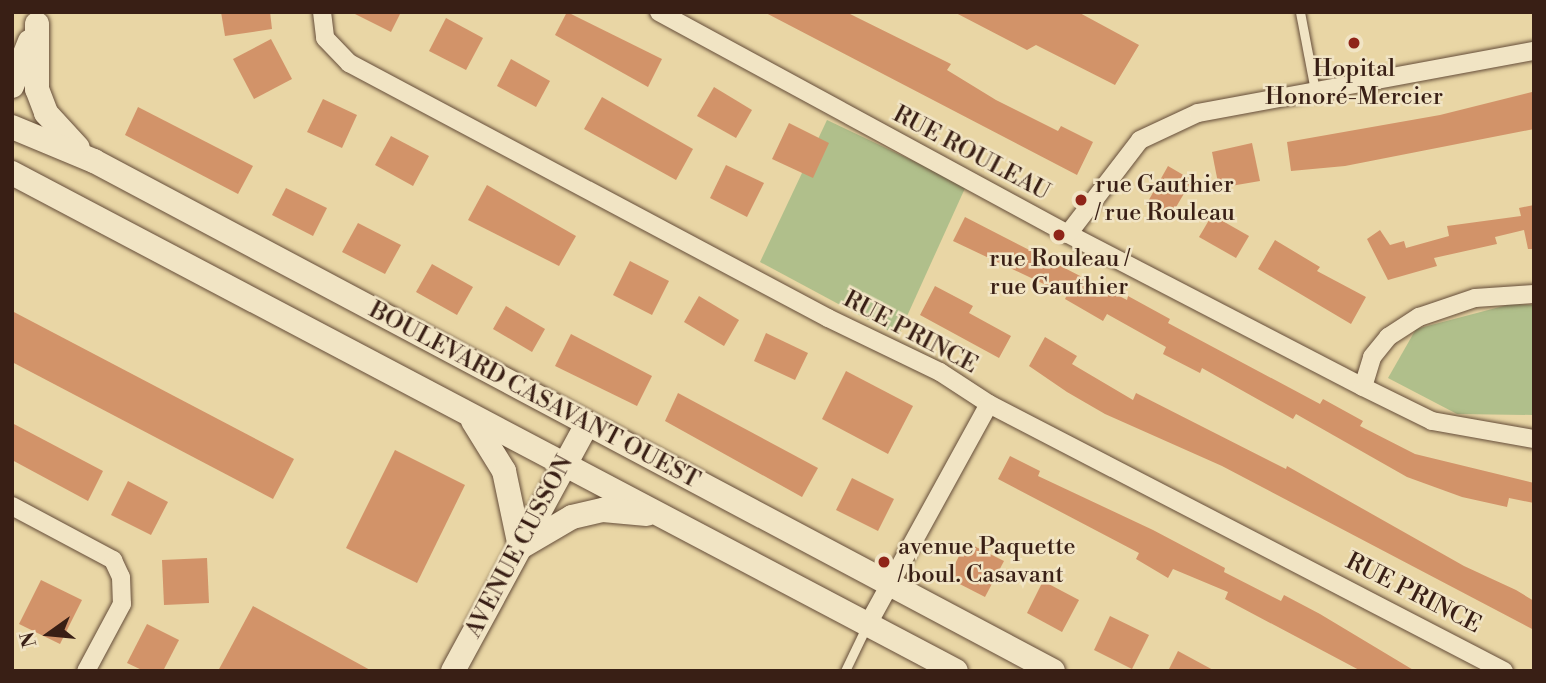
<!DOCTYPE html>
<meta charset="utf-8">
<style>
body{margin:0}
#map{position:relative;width:1546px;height:683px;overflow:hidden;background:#e9d6a5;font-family:"Libre Bodoni",serif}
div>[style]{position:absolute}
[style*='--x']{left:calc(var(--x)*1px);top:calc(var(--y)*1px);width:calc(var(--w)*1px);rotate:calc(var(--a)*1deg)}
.green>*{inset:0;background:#b0bf8b}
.building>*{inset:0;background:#d29369}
.roads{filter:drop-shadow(0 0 2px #654d39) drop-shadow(0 0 2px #654d39)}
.lane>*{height:9px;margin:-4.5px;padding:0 4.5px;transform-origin:4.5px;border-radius:4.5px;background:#f1e4c4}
.street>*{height:18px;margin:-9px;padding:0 9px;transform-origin:9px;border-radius:9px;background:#f1e4c4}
.secondary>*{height:24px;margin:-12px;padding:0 12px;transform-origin:12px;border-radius:12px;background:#f1e4c4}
.dots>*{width:19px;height:19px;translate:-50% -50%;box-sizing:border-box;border:4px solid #f1e4c4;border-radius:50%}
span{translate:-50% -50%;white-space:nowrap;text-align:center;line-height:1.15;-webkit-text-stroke:5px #f1e4c4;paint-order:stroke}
.poi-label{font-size:24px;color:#391f15}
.left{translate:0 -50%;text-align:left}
.street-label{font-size:24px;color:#391f15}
.frame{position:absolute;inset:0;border:14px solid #391f15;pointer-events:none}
.north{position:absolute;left:14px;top:599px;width:70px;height:70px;-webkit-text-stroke:5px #f1e4c4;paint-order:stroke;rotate:255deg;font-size:19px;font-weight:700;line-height:28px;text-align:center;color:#391f15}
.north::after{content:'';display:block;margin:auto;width:24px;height:32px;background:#391f15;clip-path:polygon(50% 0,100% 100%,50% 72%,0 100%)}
</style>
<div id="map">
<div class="green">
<i style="clip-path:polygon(827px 120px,966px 186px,898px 336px,760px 262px)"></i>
<i style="clip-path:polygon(1511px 304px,1534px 305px,1534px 415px,1457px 414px,1388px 378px,1416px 329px)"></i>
</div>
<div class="building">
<i style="clip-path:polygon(221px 12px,270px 12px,272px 29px,225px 36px)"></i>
<i style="clip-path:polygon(351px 12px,401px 12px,391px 32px)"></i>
<i style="clip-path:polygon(567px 12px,662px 59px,648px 87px,555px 35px)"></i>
<i style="clip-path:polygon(764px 12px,846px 12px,951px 64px,947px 70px,996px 100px,1058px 131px,1061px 126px,1093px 142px,1077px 175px)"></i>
<i style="clip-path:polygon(954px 12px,1078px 12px,1139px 45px,1115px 85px,1036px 45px,1027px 50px)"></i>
<i style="clip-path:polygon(446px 18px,483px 38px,466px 70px,429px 51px)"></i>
<i style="clip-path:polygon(271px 39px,292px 79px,254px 99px,233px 59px)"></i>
<i style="clip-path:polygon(511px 59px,550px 81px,536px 107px,497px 86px)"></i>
<i style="clip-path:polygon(714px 87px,752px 110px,736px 138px,697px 116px)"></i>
<i style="clip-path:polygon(1532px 92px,1534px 129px,1345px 166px,1291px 171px,1287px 142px,1440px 115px)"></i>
<i style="clip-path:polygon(602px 97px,693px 149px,676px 180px,584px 129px)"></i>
<i style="clip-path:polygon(323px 99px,357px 115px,342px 148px,307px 132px)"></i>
<i style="clip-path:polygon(138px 107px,253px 166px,238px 194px,125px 135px)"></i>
<i style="clip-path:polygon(789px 123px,829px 143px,813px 178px,772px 159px)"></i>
<i style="clip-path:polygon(391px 136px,429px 156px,413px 186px,375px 165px)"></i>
<i style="clip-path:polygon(1252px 143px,1260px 181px,1219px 188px,1212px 152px)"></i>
<i style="clip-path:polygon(726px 165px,764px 183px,747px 217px,710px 198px)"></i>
<i style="clip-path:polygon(1168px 166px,1192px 180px,1169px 219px,1146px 205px)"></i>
<i style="clip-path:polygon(487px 185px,576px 236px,559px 266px,468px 220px)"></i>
<i style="clip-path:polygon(286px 188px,327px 208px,313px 236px,272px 215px)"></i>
<i style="clip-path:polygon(1534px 205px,1534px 249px,1528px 249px,1524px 230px,1495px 237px,1497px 244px,1434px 258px,1437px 266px,1388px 280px,1367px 239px,1380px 230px,1390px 245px,1404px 241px,1406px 248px,1449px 236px,1447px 226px,1521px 216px,1519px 208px)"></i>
<i style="clip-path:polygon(1212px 215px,1249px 236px,1236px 258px,1199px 237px)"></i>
<i style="clip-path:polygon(965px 217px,1127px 300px,1128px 296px,1170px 319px,1168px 323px,1320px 404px,1323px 399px,1363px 421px,1360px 426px,1415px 454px,1534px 483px,1534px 503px,1509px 498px,1507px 507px,1462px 497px,1407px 477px,1296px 414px,1293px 419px,1202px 368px,1200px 373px,1163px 354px,1166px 347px,1107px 314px,1103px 321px,1065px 299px,1067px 295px,953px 241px)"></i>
<i style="clip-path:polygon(358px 223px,401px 245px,385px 274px,342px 252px)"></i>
<i style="clip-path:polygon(1275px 240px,1320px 267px,1317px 271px,1366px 297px,1351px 324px,1258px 269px)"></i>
<i style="clip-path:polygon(630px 261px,669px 281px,652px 315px,613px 295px)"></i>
<i style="clip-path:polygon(432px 264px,473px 287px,457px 315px,416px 292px)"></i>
<i style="clip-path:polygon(935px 286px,973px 306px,969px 313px,1011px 336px,999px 358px,920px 315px)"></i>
<i style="clip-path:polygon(699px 296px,739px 320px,724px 346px,684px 322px)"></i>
<i style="clip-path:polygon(506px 306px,545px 329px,532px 352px,493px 329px)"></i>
<i style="clip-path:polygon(12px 311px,294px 459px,273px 499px,12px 362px)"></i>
<i style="clip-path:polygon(766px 333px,808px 353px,795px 380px,754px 361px)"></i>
<i style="clip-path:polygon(571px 334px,652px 376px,637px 406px,555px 366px)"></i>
<i style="clip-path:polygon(1045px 337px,1077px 356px,1072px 364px,1133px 400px,1136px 393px,1286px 469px,1287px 466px,1464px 566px,1516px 590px,1534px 601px,1534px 630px,1222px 466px,1105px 414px,1067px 392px,1029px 366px)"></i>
<i style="clip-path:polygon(846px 371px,913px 406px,888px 454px,822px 419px)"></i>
<i style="clip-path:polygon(678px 393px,818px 468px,802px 497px,665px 421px)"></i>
<i style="clip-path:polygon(12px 423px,103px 471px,88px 501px,12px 460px)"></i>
<i style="clip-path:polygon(395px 450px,465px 485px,417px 583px,346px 548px)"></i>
<i style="clip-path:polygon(1010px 456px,1040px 471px,1038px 476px,1153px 530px,1225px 568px,1224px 572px,1281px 601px,1284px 595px,1320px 614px,1415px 671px,1361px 671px,1225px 599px,1228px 592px,1173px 569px,1168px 578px,1136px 559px,1139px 553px,998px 479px)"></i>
<i style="clip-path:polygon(852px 478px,894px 499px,878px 531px,836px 510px)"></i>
<i style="clip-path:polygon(128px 481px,168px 502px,151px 535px,111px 515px)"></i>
<i style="clip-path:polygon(966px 542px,1004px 561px,985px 597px,948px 578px)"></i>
<i style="clip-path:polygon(207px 558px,209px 603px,164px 605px,162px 560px)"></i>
<i style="clip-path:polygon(41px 580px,82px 600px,60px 644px,19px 624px)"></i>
<i style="clip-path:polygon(1043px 581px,1079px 600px,1062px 632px,1027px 613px)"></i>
<i style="clip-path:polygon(253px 606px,372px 671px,218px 671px)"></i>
<i style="clip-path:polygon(1110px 616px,1149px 635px,1132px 669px,1094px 650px)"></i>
<i style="clip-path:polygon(147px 624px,179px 640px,163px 671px,144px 671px,127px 663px)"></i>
<i style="clip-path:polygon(1178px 651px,1215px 671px,1168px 671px)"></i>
</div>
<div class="roads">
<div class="lane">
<i style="--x:1300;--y:12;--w:80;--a:79.2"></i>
<i style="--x:845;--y:671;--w:51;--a:-64.4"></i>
</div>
<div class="street">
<i style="--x:322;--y:12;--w:26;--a:83"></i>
<i style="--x:325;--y:38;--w:35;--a:46"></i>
<i style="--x:349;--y:63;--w:543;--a:28.03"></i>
<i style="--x:828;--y:318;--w:124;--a:25.7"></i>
<i style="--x:940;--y:372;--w:59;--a:33.1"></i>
<i style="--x:989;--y:404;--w:580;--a:27.4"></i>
<i style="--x:659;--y:12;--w:465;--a:28.5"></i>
<i style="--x:1068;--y:234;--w:332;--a:27.4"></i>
<i style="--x:1363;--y:387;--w:77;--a:26.2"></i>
<i style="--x:1432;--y:421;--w:104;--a:10"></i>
<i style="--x:1068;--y:234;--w:118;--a:-52.5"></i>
<i style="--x:1140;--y:140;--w:64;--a:-25"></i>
<i style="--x:1198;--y:113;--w:342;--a:-10.5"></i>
<i style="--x:1363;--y:387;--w:31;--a:-73"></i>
<i style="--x:1372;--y:357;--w:26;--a:-51"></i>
<i style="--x:1388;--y:337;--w:37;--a:-33"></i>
<i style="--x:1419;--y:317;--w:59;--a:-18.7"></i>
<i style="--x:1475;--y:298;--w:59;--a:-3.9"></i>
<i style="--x:12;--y:506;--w:115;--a:28.1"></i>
<i style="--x:113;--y:560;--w:19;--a:65"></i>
<i style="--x:121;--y:577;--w:27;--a:88"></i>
<i style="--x:122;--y:604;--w:76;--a:118.2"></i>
<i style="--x:868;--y:624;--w:251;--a:-61.2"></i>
</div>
<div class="secondary">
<i style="--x:37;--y:24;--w:65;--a:90"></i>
<i style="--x:37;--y:89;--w:26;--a:69"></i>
<i style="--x:46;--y:113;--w:47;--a:47.6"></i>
<i style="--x:12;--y:86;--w:48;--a:-68.2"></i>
<i style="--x:12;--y:127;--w:89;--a:22.5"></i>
<i style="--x:94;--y:161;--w:1086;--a:28"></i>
<i style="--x:12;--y:173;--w:1067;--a:27.81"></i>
<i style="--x:473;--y:421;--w:59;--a:58.2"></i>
<i style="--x:504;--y:471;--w:78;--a:78.1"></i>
<i style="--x:521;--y:547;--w:59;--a:-30.5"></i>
<i style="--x:572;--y:517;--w:32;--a:-13"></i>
<i style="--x:603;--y:510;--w:44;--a:5.2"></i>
<i style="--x:453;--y:671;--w:281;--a:-61.5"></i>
</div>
</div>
<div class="dots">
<i style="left:1354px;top:43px;background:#8f2418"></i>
<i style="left:1081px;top:200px;background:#8f2418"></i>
<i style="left:1059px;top:235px;background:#8f2418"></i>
<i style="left:884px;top:562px;background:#8f2418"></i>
</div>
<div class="poi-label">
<span style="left:1354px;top:84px">Hopital<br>Honoré-Mercier</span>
<span class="left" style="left:1095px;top:200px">rue Gauthier<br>/ rue Rouleau</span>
<span style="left:1059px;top:274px">rue Rouleau /<br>rue Gauthier</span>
<span class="left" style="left:898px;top:562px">avenue Paquette<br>/ boul. Casavant</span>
</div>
<div class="street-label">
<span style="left:971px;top:154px;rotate:28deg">RUE ROULEAU</span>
<span style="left:910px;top:333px;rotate:28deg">RUE PRINCE</span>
<span style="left:534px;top:396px;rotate:28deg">BOULEVARD CASAVANT OUEST</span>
<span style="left:520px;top:547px;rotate:-62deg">AVENUE CUSSON</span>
<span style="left:1413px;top:594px;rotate:27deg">RUE PRINCE</span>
</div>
<div class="frame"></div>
<div class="north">N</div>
</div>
